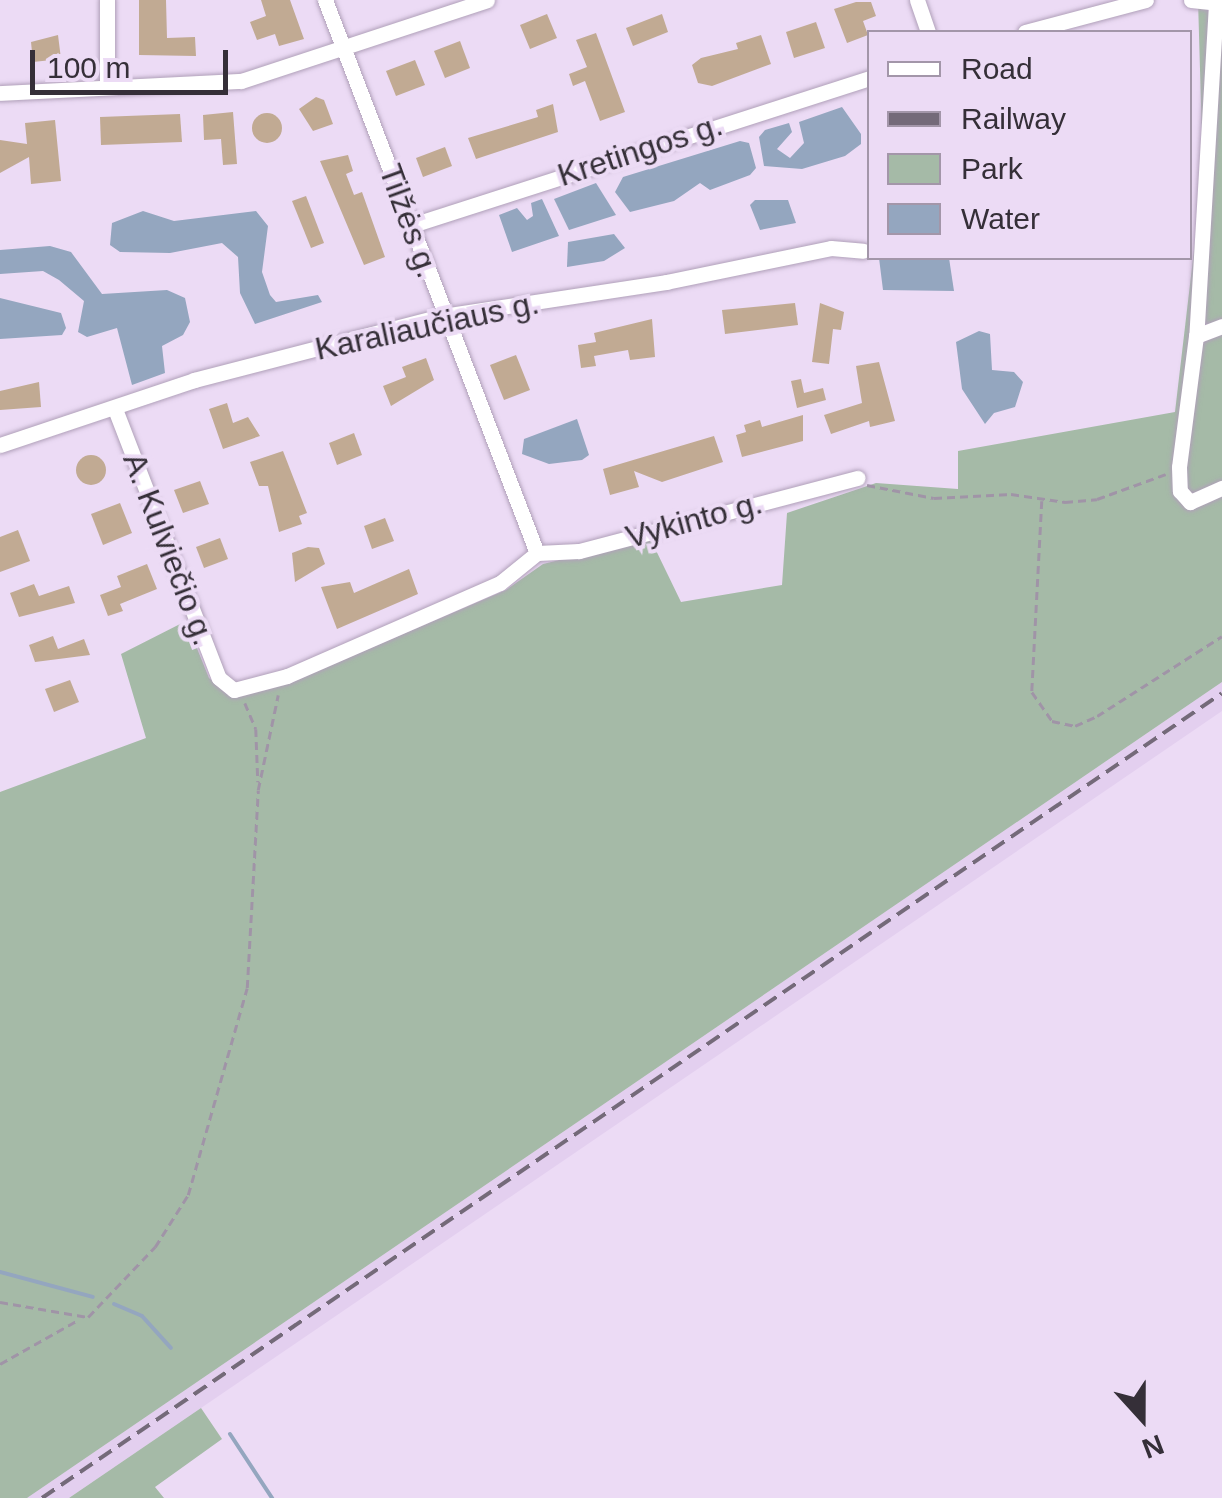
<!DOCTYPE html>
<meta charset="utf-8">
<style>
body{margin:0}
#map{position:relative;width:1222px;height:1498px;overflow:hidden;background:#ecdbf5;font-family:Helvetica,sans-serif}
div>[style]{position:absolute}
[style*='--x']{left:calc(var(--x)*1px);top:calc(var(--y)*1px);width:calc(var(--w)*1px);rotate:calc(var(--a)*1deg)}
.built>*{inset:0;background:#e3cfef}
.green>*{inset:0;background:#a5baa7}
.water>*{inset:0;background:#94a6bf}
.stream>*{height:4px;margin:-2px;padding:0 2px;transform-origin:2px;border-radius:2px;background:#94a6bf}
.building>*{inset:0;background:#c1aa93}
.round{border-radius:50%}
.path>*{height:2.5px;margin-top:-1.25px;transform-origin:0;background:repeating-linear-gradient(90deg,#a094a7 0 8px,transparent 0 13px)}
.roads{filter:drop-shadow(0 0 2px #b0a0b9) drop-shadow(0 0 2px #b0a0b9)}
.minor>*{height:15px;margin:-7.5px;padding:0 7.5px;transform-origin:7.5px;border-radius:7.5px;background:#fff}
.rail>*{height:4px;margin-top:-2px;transform-origin:0;background:repeating-linear-gradient(90deg,#746a79 0 15px,transparent 0 23px)}
span{translate:-50% -50%;white-space:nowrap;text-align:center;line-height:1.15;-webkit-text-stroke:8px #ecdbf5;paint-order:stroke}
.street-label{font-size:32px;color:#352f38}
.legend{position:absolute;left:867px;top:30px;width:325px;height:230px;box-sizing:border-box;background:#ecdbf5;border:2px solid #a396a9;margin:0;padding:12px 18px;list-style:none;font-size:30px;color:#352f38}
.legend li{display:flex;align-items:center;gap:20px;height:50px}
.legend b{width:50px;border:2px solid #a396a9}
.north{position:absolute;left:1092px;top:1368px;width:100px;height:100px;-webkit-text-stroke:8px #ecdbf5;paint-order:stroke;rotate:159deg;font-size:28px;font-weight:700;line-height:40px;text-align:center;color:#352f38}
.north::after{content:'';display:block;margin:auto;width:35px;height:45px;background:#352f38;clip-path:polygon(50% 0,100% 100%,50% 72%,0 100%)}
.scale{position:absolute;left:30px;top:50px;width:198px;height:45px;box-sizing:border-box;border:5px solid #352f38;border-top:0;padding-left:12px;font-size:30px;line-height:35px;white-space:nowrap;color:#352f38;-webkit-text-stroke:8px #ecdbf5;paint-order:stroke}
</style>
<div id="map">
<div class="built">
<i style="clip-path:polygon(1222px 682px,1222px 711px,966px 886px,69px 1498px,27px 1498px)"></i>
</div>
<div class="green">
<i style="clip-path:polygon(1198px 0,1222px 0,1222px 682px,27px 1498px,0 1498px,0 792px,146px 738px,121px 654px,186px 621px,209px 678px,232px 698px,293px 681px,506px 590px,543px 564px,650px 538px,681px 602px,782px 585px,787px 513px,876px 483px,958px 489px,958px 451px,1175px 412px,1203px 174px)"></i>
<i style="clip-path:polygon(201px 1408px,222px 1439px,155px 1487px,164px 1498px,69px 1498px)"></i>
</div>
<div class="water">
<i style="clip-path:polygon(842px 107px,861px 134px,861px 144px,845px 156px,802px 169px,764px 166px,759px 137px,765px 130px,789px 123px,792px 132px,777px 149px,790px 158px,804px 143px,799px 122px)"></i>
<i style="clip-path:polygon(740px 141px,749px 143px,756px 168px,750px 175px,710px 190px,700px 183px,674px 201px,630px 212px,615px 192px,623px 177px)"></i>
<i style="clip-path:polygon(596px 183px,616px 215px,569px 230px,554px 199px)"></i>
<i style="clip-path:polygon(542px 199px,559px 236px,512px 252px,499px 215px,517px 208px,527px 220px,533px 216px,531px 203px)"></i>
<i style="clip-path:polygon(755px 200px,788px 200px,796px 223px,760px 230px,750px 205px)"></i>
<i style="clip-path:polygon(143px 211px,174px 221px,256px 211px,268px 226px,262px 272px,270px 295px,276px 302px,318px 295px,322px 302px,255px 324px,240px 293px,238px 257px,222px 243px,170px 253px,120px 252px,110px 245px,112px 223px)"></i>
<i style="clip-path:polygon(614px 234px,625px 248px,604px 261px,567px 267px,568px 242px)"></i>
<i style="clip-path:polygon(50px 246px,71px 252px,102px 294px,167px 290px,185px 298px,190px 322px,183px 335px,162px 346px,165px 373px,132px 385px,117px 328px,87px 337px,78px 332px,84px 301px,59px 280px,43px 271px,0 274px,0 250px)"></i>
<i style="clip-path:polygon(879px 258px,949px 258px,954px 291px,883px 290px)"></i>
<i style="clip-path:polygon(0 298px,61px 313px,66px 328px,62px 335px,0 339px)"></i>
<i style="clip-path:polygon(979px 331px,990px 334px,992px 370px,1014px 372px,1023px 382px,1015px 407px,994px 413px,985px 424px,962px 389px,956px 342px)"></i>
<i style="clip-path:polygon(577px 419px,589px 455px,582px 460px,549px 464px,522px 454px,524px 439px)"></i>
</div>
<div class="stream">
<i style="--x:0;--y:1272;--w:96;--a:15"></i>
<i style="--x:114;--y:1304;--w:30;--a:23"></i>
<i style="--x:142;--y:1316;--w:43;--a:47.8"></i>
<i style="--x:230;--y:1434;--w:77;--a:56.7"></i>
</div>
<div class="building">
<i style="clip-path:polygon(139px 0,166px 0,167px 38px,195px 37px,196px 56px,139px 55px)"></i>
<i style="clip-path:polygon(261px 0,290px 0,304px 39px,279px 46px,275px 34px,257px 40px,250px 22px,266px 16px)"></i>
<i style="clip-path:polygon(856px 2px,871px 2px,876px 16px,863px 21px,868px 35px,847px 43px,834px 9px)"></i>
<i style="clip-path:polygon(547px 14px,557px 38px,530px 49px,520px 25px)"></i>
<i style="clip-path:polygon(662px 14px,668px 32px,633px 46px,626px 28px)"></i>
<i style="clip-path:polygon(816px 22px,825px 48px,794px 58px,786px 32px)"></i>
<i style="clip-path:polygon(596px 33px,625px 112px,600px 121px,585px 81px,573px 86px,569px 74px,587px 67px,576px 40px)"></i>
<i style="clip-path:polygon(58px 35px,61px 59px,33px 62px,31px 42px)"></i>
<i style="clip-path:polygon(761px 35px,771px 64px,712px 86px,698px 83px,692px 65px,701px 58px,738px 49px,736px 43px)"></i>
<i style="clip-path:polygon(460px 41px,470px 68px,445px 78px,434px 51px)"></i>
<i style="clip-path:polygon(415px 60px,425px 85px,396px 96px,386px 71px)"></i>
<i style="clip-path:polygon(316px 97px,324px 100px,333px 124px,313px 131px,299px 109px)"></i>
<i style="clip-path:polygon(553px 104px,558px 132px,476px 159px,468px 138px,538px 117px,536px 110px)"></i>
<i style="clip-path:polygon(233px 112px,237px 164px,223px 165px,221px 139px,204px 140px,203px 115px)"></i>
<i class="round" style="left:252px;top:113px;width:30px;height:30px"></i>
<i style="clip-path:polygon(180px 114px,182px 142px,101px 145px,100px 117px)"></i>
<i style="clip-path:polygon(55px 120px,61px 181px,31px 184px,29px 157px,0 173px,0 140px,27px 144px,25px 123px)"></i>
<i style="clip-path:polygon(445px 147px,452px 166px,423px 177px,416px 158px)"></i>
<i style="clip-path:polygon(348px 155px,353px 171px,346px 174px,354px 195px,362px 192px,385px 257px,364px 265px,320px 161px)"></i>
<i style="clip-path:polygon(306px 196px,324px 243px,311px 248px,292px 201px)"></i>
<i style="clip-path:polygon(795px 303px,798px 325px,725px 334px,722px 310px)"></i>
<i style="clip-path:polygon(820px 303px,844px 312px,841px 330px,833px 329px,829px 364px,812px 362px)"></i>
<i style="clip-path:polygon(652px 319px,655px 357px,630px 360px,628px 350px,594px 356px,596px 366px,581px 368px,578px 345px,596px 342px,594px 333px)"></i>
<i style="clip-path:polygon(516px 355px,530px 390px,504px 400px,490px 365px)"></i>
<i style="clip-path:polygon(426px 358px,434px 380px,391px 406px,383px 386px,406px 377px,402px 367px)"></i>
<i style="clip-path:polygon(879px 362px,895px 421px,870px 427px,869px 421px,831px 434px,824px 415px,862px 403px,856px 366px)"></i>
<i style="clip-path:polygon(801px 379px,804px 393px,823px 388px,826px 400px,797px 408px,791px 381px)"></i>
<i style="clip-path:polygon(39px 382px,41px 407px,0 410px,0 391px)"></i>
<i style="clip-path:polygon(227px 403px,233px 423px,248px 417px,260px 436px,223px 449px,209px 409px)"></i>
<i style="clip-path:polygon(803px 415px,803px 441px,742px 457px,736px 435px,746px 432px,744px 425px,760px 420px,762px 427px)"></i>
<i style="clip-path:polygon(354px 433px,362px 455px,337px 465px,329px 443px)"></i>
<i style="clip-path:polygon(714px 436px,723px 462px,662px 482px,634px 471px,639px 487px,610px 495px,603px 469px)"></i>
<i style="clip-path:polygon(283px 451px,307px 513px,299px 516px,302px 524px,279px 532px,268px 486px,259px 486px,250px 462px)"></i>
<i class="round" style="left:76px;top:455px;width:30px;height:30px"></i>
<i style="clip-path:polygon(200px 481px,209px 504px,183px 513px,174px 490px)"></i>
<i style="clip-path:polygon(120px 503px,132px 533px,103px 545px,91px 514px)"></i>
<i style="clip-path:polygon(385px 518px,394px 541px,372px 549px,364px 526px)"></i>
<i style="clip-path:polygon(18px 530px,30px 561px,0 572px,0 537px)"></i>
<i style="clip-path:polygon(220px 538px,228px 559px,204px 568px,196px 547px)"></i>
<i style="clip-path:polygon(308px 547px,319px 548px,325px 564px,295px 582px,292px 553px)"></i>
<i style="clip-path:polygon(147px 564px,157px 589px,120px 604px,123px 611px,108px 616px,100px 595px,121px 587px,117px 576px)"></i>
<i style="clip-path:polygon(409px 569px,418px 594px,337px 629px,321px 587px,350px 582px,354px 593px)"></i>
<i style="clip-path:polygon(34px 584px,39px 596px,69px 586px,75px 603px,19px 617px,10px 593px)"></i>
<i style="clip-path:polygon(53px 636px,58px 649px,84px 639px,90px 655px,35px 662px,29px 645px)"></i>
<i style="clip-path:polygon(70px 680px,79px 702px,54px 712px,45px 689px)"></i>
</div>
<div class="path">
<i style="--x:867;--y:485;--w:68;--a:11"></i>
<i style="--x:934;--y:498;--w:77;--a:-3"></i>
<i style="--x:1011;--y:494;--w:55;--a:8.4"></i>
<i style="--x:1065;--y:502;--w:32;--a:-5"></i>
<i style="--x:1097;--y:499;--w:73;--a:-19.9"></i>
<i style="--x:1042;--y:501;--w:191;--a:93"></i>
<i style="--x:1032;--y:692;--w:35;--a:55"></i>
<i style="--x:1052;--y:721;--w:24;--a:12"></i>
<i style="--x:1075;--y:726;--w:24;--a:-24"></i>
<i style="--x:1097;--y:716;--w:148;--a:-32.6"></i>
<i style="--x:245;--y:703;--w:28;--a:67"></i>
<i style="--x:256;--y:729;--w:53;--a:87.8"></i>
<i style="--x:0;--y:1302;--w:89;--a:9.7"></i>
<i style="--x:88;--y:1317;--w:97;--a:-46.3"></i>
<i style="--x:155;--y:1247;--w:62;--a:-57.6"></i>
<i style="--x:188;--y:1195;--w:215;--a:-74.1"></i>
<i style="--x:247;--y:988;--w:198;--a:-86.8"></i>
<i style="--x:258;--y:790;--w:97;--a:-78.1"></i>
<i style="--x:0;--y:1364;--w:90;--a:-29.4"></i>
</div>
<div class="roads">
<div class="minor">
<i style="--x:325;--y:0;--w:592;--a:69.03"></i>
<i style="--x:917;--y:0;--w:34;--a:71"></i>
<i style="--x:1191;--y:0;--w:31;--a:6"></i>
<i style="--x:1216;--y:4;--w:333;--a:93.4"></i>
<i style="--x:1196;--y:336;--w:132;--a:97.4"></i>
<i style="--x:1179;--y:467;--w:24;--a:88"></i>
<i style="--x:1180;--y:491;--w:15;--a:48"></i>
<i style="--x:1190;--y:502;--w:35;--a:-24"></i>
<i style="--x:1025;--y:32;--w:125;--a:-14.8"></i>
<i style="--x:107;--y:86;--w:86;--a:-90"></i>
<i style="--x:0;--y:93;--w:241;--a:-2.9"></i>
<i style="--x:241;--y:81;--w:259;--a:-18.2"></i>
<i style="--x:412;--y:225;--w:481;--a:-17.8"></i>
<i style="--x:1196;--y:336;--w:28;--a:-21"></i>
<i style="--x:115;--y:409;--w:288;--a:68.9"></i>
<i style="--x:219;--y:678;--w:19;--a:39"></i>
<i style="--x:234;--y:690;--w:55;--a:-14.8"></i>
<i style="--x:287;--y:676;--w:232;--a:-23.6"></i>
<i style="--x:500;--y:583;--w:48;--a:-39"></i>
<i style="--x:537;--y:553;--w:42;--a:-2.7"></i>
<i style="--x:579;--y:551;--w:288;--a:-14.7"></i>
<i style="--x:0;--y:445;--w:205;--a:-18.5"></i>
<i style="--x:194;--y:380;--w:256;--a:-14.5"></i>
<i style="--x:442;--y:316;--w:227;--a:-8.6"></i>
<i style="--x:666;--y:282;--w:168;--a:-11.6"></i>
<i style="--x:831;--y:248;--w:32;--a:5"></i>
</div>
</div>
<div class="rail">
<i style="--x:42;--y:1498;--w:1428;--a:-34.3"></i>
</div>
<div class="street-label">
<span style="left:640px;top:150px;rotate:-18deg">Kretingos g.</span>
<span style="left:409px;top:221px;rotate:70deg">Tilžės g.</span>
<span style="left:427px;top:326px;rotate:-12deg">Karaliaučiaus g.</span>
<span style="left:694px;top:520px;rotate:-15deg">Vykinto g.</span>
<span style="left:169px;top:549px;rotate:69deg">A. Kulviečio g.</span>
</div>
<ul class="legend">
<li><b style="height:12px;background:#fff"></b>Road</li>
<li><b style="height:12px;background:#746a79"></b>Railway</li>
<li><b style="height:28px;background:#a5baa7"></b>Park</li>
<li><b style="height:28px;background:#94a6bf"></b>Water</li>
</ul>
<div class="north">N</div>
<div class="scale">100 m</div>
</div>
